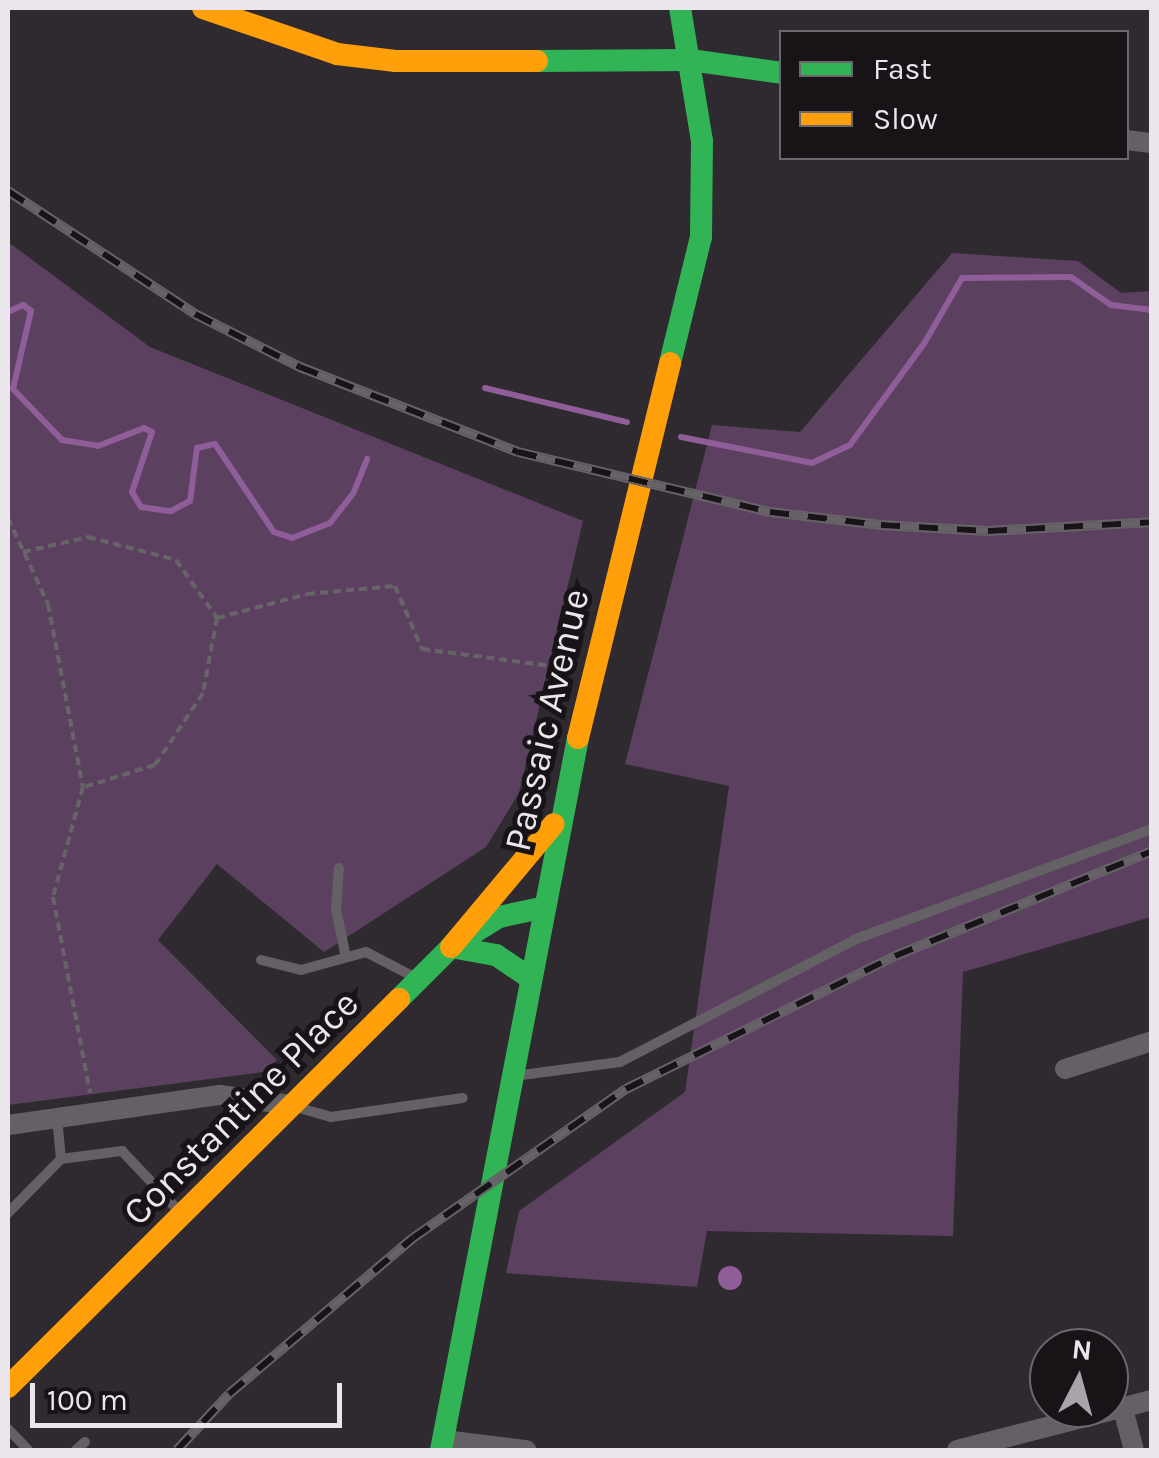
<!DOCTYPE html>
<style>
body{margin:0}
#map{position:relative;width:1159px;height:1458px;overflow:hidden;background:#2f2a30;font-family:Karla,sans-serif}
div>[style]{position:absolute}
[style*='--x']{left:calc(var(--x)*1px);top:calc(var(--y)*1px);width:calc(var(--w)*1px);rotate:calc(var(--a)*1deg)}
.green>*{inset:0;background:#5c4060}
.water>*{inset:0;background:#8f5d98}
.round{border-radius:50%}
.stream>*{height:6px;margin:-3px;padding:0 3px;transform-origin:3px;border-radius:3px;background:#8f5d98}
.path>*{height:4px;margin-top:-2px;transform-origin:0;background:repeating-linear-gradient(90deg,#676468 0 8px,transparent 0 13px)}
.lane>*{height:10px;margin:-5px;padding:0 5px;transform-origin:5px;border-radius:5px;background:#646065}
.street>*{height:20px;margin:-10px;padding:0 10px;transform-origin:10px;border-radius:10px;background:#646065}
.fast>*{height:22px;margin:-11px;padding:0 11px;transform-origin:11px;border-radius:11px;background:#30b455}
.slow>*{height:22px;margin:-11px;padding:0 11px;transform-origin:11px;border-radius:11px;background:#ff9f0a}
.rail>*{height:10px;margin-top:-5px;transform-origin:0;background:repeating-linear-gradient(90deg,#171317 0 19px,#666267 0 38px);box-sizing:border-box;border-block:2px solid #666267}
span{translate:-50% -50%;white-space:nowrap;text-align:center;line-height:1.15;-webkit-text-stroke:10px #171317;paint-order:stroke}
.street-label{font-size:38px;color:#ebe6ec}
.frame{position:absolute;inset:0;border:10px solid #ebe6ec;pointer-events:none}
.legend{position:absolute;left:779px;top:30px;width:350px;height:130px;box-sizing:border-box;background:#171317;border:2px solid #6c676c;margin:0;padding:12px 18px;list-style:none;font-size:30px;color:#ebe6ec}
.legend li{display:flex;align-items:center;gap:20px;height:50px}
.legend b{width:50px;border:2px solid #6c676c}
.north{position:absolute;left:1029px;top:1328px;width:100px;height:100px;box-sizing:border-box;background:#171317;border:2px solid #6c676c;border-radius:50%;rotate:6deg;font-size:28px;font-weight:700;line-height:40px;text-align:center;color:#ebe6ec}
.north::after{content:'';display:block;margin:auto;width:35px;height:45px;background:#a9a4aa;clip-path:polygon(50% 0,100% 100%,50% 72%,0 100%)}
.scale{position:absolute;left:30px;top:1383px;width:312px;height:45px;box-sizing:border-box;border:5px solid #ebe6ec;border-top:0;padding-left:12px;font-size:30px;line-height:35px;white-space:nowrap;color:#ebe6ec;-webkit-text-stroke:8px #171317;paint-order:stroke}
</style>
<div id="map">
<div class="green">
<i style="clip-path:polygon(8px 242px,150px 347px,583px 521px,519px 793px,486px 847px,324px 952px,217px 864px,158px 940px,277px 1060px,263px 1072px,8px 1105px)"></i>
<i style="clip-path:polygon(952px 253px,1078px 261px,1121px 293px,1151px 291px,1151px 917px,963px 972px,953px 1236px,707px 1231px,697px 1287px,506px 1273px,519px 1211px,685px 1092px,729px 786px,625px 764px,712px 425px,800px 432px)"></i>
</div>
<div class="water">
<i class="round" style="left:718px;top:1266px;width:24px;height:24px"></i>
</div>
<div class="stream">
<i style="--x:8;--y:312;--w:17;--a:-25"></i>
<i style="--x:23;--y:305;--w:10;--a:37"></i>
<i style="--x:31;--y:311;--w:80;--a:103"></i>
<i style="--x:13;--y:389;--w:71;--a:46.1"></i>
<i style="--x:62;--y:440;--w:36;--a:9"></i>
<i style="--x:98;--y:446;--w:49;--a:-21.4"></i>
<i style="--x:144;--y:428;--w:9;--a:27"></i>
<i style="--x:152;--y:432;--w:63;--a:108.4"></i>
<i style="--x:132;--y:492;--w:17;--a:59"></i>
<i style="--x:141;--y:507;--w:30;--a:8"></i>
<i style="--x:171;--y:511;--w:21;--a:-28"></i>
<i style="--x:190;--y:501;--w:53;--a:-82.5"></i>
<i style="--x:197;--y:448;--w:18;--a:-13"></i>
<i style="--x:215;--y:444;--w:106;--a:56.2"></i>
<i style="--x:274;--y:532;--w:19;--a:18"></i>
<i style="--x:292;--y:538;--w:41;--a:-21.5"></i>
<i style="--x:330;--y:523;--w:37;--a:-52"></i>
<i style="--x:353;--y:494;--w:38;--a:-68"></i>
<i style="--x:485;--y:388;--w:146;--a:13.5"></i>
<i style="--x:681;--y:437;--w:134;--a:11.2"></i>
<i style="--x:812;--y:463;--w:42;--a:-25.3"></i>
<i style="--x:850;--y:445;--w:127;--a:-53.9"></i>
<i style="--x:925;--y:342;--w:74;--a:-60"></i>
<i style="--x:962;--y:278;--w:109;--a:-0.5"></i>
<i style="--x:1071;--y:277;--w:49;--a:35"></i>
<i style="--x:1111;--y:305;--w:41;--a:7"></i>
</div>
<div class="path">
<i style="--x:8;--y:518;--w:95;--a:65.1"></i>
<i style="--x:48;--y:604;--w:186;--a:79.2"></i>
<i style="--x:83;--y:787;--w:114;--a:105.3"></i>
<i style="--x:53;--y:897;--w:199;--a:79.3"></i>
<i style="--x:23;--y:552;--w:67;--a:-13"></i>
<i style="--x:88;--y:537;--w:91;--a:14.6"></i>
<i style="--x:176;--y:560;--w:71;--a:54.7"></i>
<i style="--x:217;--y:618;--w:76;--a:100.6"></i>
<i style="--x:203;--y:693;--w:87;--a:123.7"></i>
<i style="--x:155;--y:765;--w:74;--a:162.8"></i>
<i style="--x:217;--y:618;--w:93;--a:-14.9"></i>
<i style="--x:307;--y:594;--w:88;--a:-5.2"></i>
<i style="--x:395;--y:586;--w:69;--a:66.8"></i>
<i style="--x:422;--y:649;--w:145;--a:7.5"></i>
</div>
<div class="lane">
<i style="--x:339;--y:868;--w:41;--a:94.2"></i>
<i style="--x:336;--y:909;--w:45;--a:78.4"></i>
<i style="--x:261;--y:960;--w:41;--a:14"></i>
<i style="--x:301;--y:970;--w:67;--a:-15.5"></i>
<i style="--x:366;--y:952;--w:54;--a:27.5"></i>
<i style="--x:514;--y:1076;--w:107;--a:-7.5"></i>
<i style="--x:620;--y:1062;--w:266;--a:-27.5"></i>
<i style="--x:856;--y:939;--w:316;--a:-20.4"></i>
<i style="--x:296;--y:1107;--w:36;--a:16"></i>
<i style="--x:331;--y:1117;--w:133;--a:-8.2"></i>
<i style="--x:61;--y:1159;--w:62;--a:-7.5"></i>
<i style="--x:122;--y:1151;--w:83;--a:46.5"></i>
<i style="--x:8;--y:1213;--w:76;--a:-45.5"></i>
<i style="--x:61;--y:1159;--w:41;--a:-95.6"></i>
<i style="--x:8;--y:1429;--w:29;--a:46"></i>
<i style="--x:76;--y:1450;--w:12;--a:-42"></i>
</div>
<div class="street">
<i style="--x:1126;--y:140;--w:26;--a:7"></i>
<i style="--x:1065;--y:1069;--w:91;--a:-17.8"></i>
<i style="--x:8;--y:1125;--w:214;--a:-8.1"></i>
<i style="--x:220;--y:1095;--w:71;--a:8.1"></i>
<i style="--x:1123;--y:1409;--w:42;--a:75"></i>
<i style="--x:444;--y:1440;--w:83;--a:7"></i>
<i style="--x:957;--y:1450;--w:201;--a:-14.4"></i>
</div>
<div class="fast">
<i style="--x:537;--y:61;--w:153;--a:-0.4"></i>
<i style="--x:690;--y:60;--w:93;--a:8"></i>
<i style="--x:670;--y:363;--w:130;--a:-76.2"></i>
<i style="--x:701;--y:237;--w:96;--a:-89.4"></i>
<i style="--x:702;--y:141;--w:135;--a:-99.4"></i>
<i style="--x:451;--y:947;--w:46;--a:10.1"></i>
<i style="--x:496;--y:955;--w:40;--a:34"></i>
<i style="--x:399;--y:999;--w:74;--a:-45"></i>
<i style="--x:451;--y:947;--w:57;--a:-32"></i>
<i style="--x:499;--y:917;--w:43;--a:-12.1"></i>
<i style="--x:441;--y:1450;--w:725;--a:-79.11"></i>
</div>
<div class="slow">
<i style="--x:203;--y:8;--w:142;--a:18.9"></i>
<i style="--x:337;--y:54;--w:59;--a:6.8"></i>
<i style="--x:396;--y:61;--w:141;--a:0"></i>
<i style="--x:578;--y:738;--w:386;--a:-76.2"></i>
<i style="--x:451;--y:947;--w:160;--a:-50.1"></i>
<i style="--x:8;--y:1387;--w:551;--a:-44.78"></i>
</div>
<div class="rail">
<i style="--x:8;--y:191;--w:224;--a:33.3"></i>
<i style="--x:195;--y:314;--w:118;--a:26.8"></i>
<i style="--x:300;--y:367;--w:234;--a:21.3"></i>
<i style="--x:518;--y:452;--w:259;--a:13.4"></i>
<i style="--x:770;--y:512;--w:112;--a:6.7"></i>
<i style="--x:881;--y:525;--w:107;--a:3.2"></i>
<i style="--x:988;--y:531;--w:164;--a:-3.1"></i>
<i style="--x:177;--y:1450;--w:76;--a:-47.1"></i>
<i style="--x:229;--y:1394;--w:241;--a:-40.3"></i>
<i style="--x:413;--y:1238;--w:260;--a:-35"></i>
<i style="--x:626;--y:1089;--w:300;--a:-26.3"></i>
<i style="--x:895;--y:956;--w:278;--a:-22.2"></i>
</div>
<div class="street-label">
<span style="left:547px;top:720px;rotate:-77deg">Passaic Avenue</span>
<span style="left:241px;top:1108px;rotate:-45deg">Constantine Place</span>
</div>
<div class="frame"></div>
<ul class="legend">
<li><b style="height:12px;background:#30b455"></b>Fast</li>
<li><b style="height:12px;background:#ff9f0a"></b>Slow</li>
</ul>
<div class="north">N</div>
<div class="scale">100 m</div>
</div>
